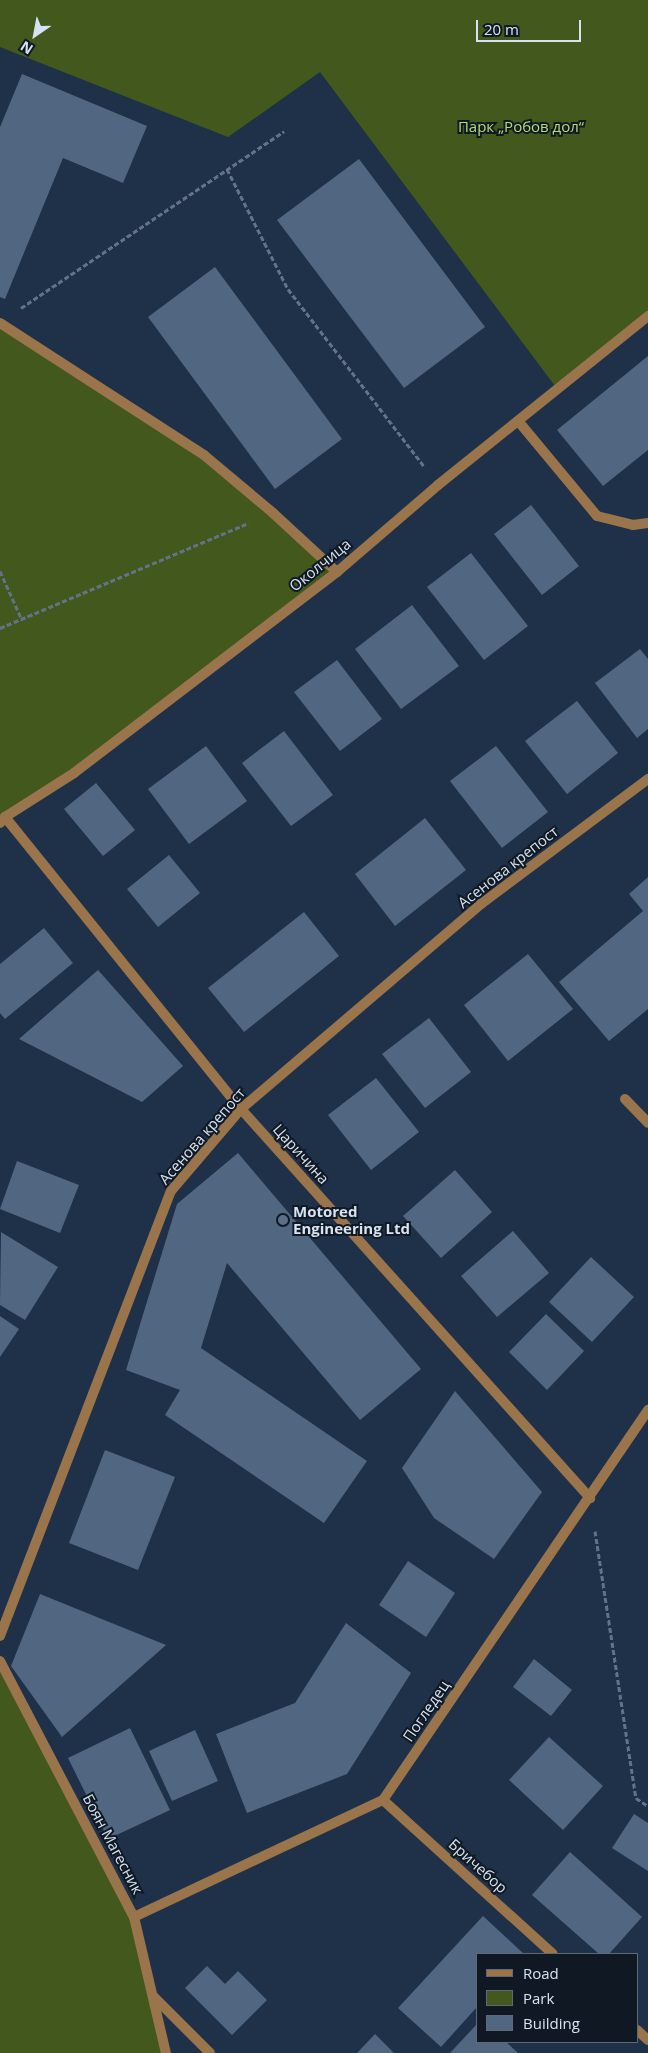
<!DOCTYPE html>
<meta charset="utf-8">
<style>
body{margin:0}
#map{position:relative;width:648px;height:2053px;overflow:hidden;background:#1e3149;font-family:"Open Sans",sans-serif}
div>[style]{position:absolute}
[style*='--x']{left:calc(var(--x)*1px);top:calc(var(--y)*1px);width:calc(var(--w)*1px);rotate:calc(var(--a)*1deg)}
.green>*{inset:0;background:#43581d}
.building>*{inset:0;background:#516680}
.path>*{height:3px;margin-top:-1.5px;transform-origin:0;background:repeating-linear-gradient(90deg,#627387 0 5px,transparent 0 7.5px)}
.service>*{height:10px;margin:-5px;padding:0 5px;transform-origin:5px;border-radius:5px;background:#9a744a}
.minor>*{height:10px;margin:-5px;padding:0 5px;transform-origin:5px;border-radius:5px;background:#9a744a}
.dots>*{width:14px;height:14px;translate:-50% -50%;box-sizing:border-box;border:2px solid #101923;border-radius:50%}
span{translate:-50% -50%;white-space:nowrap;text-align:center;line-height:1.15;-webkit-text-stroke:4px #101923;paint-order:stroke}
.park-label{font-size:15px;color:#b5de78}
.street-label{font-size:15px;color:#d7e3f2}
.poi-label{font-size:15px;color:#d7e3f2;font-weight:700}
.left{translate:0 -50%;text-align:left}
.legend{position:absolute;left:476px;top:1953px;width:162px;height:90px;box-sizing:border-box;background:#101923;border:1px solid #606a76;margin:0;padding:6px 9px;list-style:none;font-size:15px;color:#d7e3f2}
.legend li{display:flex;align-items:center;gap:10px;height:25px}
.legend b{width:25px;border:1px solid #606a76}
.north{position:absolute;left:10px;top:10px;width:50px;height:50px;-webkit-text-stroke:4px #101923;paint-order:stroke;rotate:213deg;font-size:14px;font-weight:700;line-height:20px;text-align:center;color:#d7e3f2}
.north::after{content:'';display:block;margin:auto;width:18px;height:22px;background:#d7e3f2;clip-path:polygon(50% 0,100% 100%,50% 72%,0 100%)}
.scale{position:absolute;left:476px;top:20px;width:105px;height:22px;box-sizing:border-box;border:2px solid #d7e3f2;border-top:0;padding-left:6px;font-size:15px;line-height:18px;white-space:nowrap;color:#d7e3f2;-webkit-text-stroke:4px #101923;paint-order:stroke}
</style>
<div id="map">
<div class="green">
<i style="clip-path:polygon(0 0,648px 0,648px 316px,558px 390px,320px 72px,228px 137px,0 47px)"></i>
<i style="clip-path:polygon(0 323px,204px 455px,337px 572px,0 823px)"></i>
<i style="clip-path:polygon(0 1661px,134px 1917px,166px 2053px,0 2053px)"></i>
</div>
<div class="building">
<i style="clip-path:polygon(22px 74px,147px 126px,123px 183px,63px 158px,5px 299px,0 297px,0 127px)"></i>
<i style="clip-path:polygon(359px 159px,485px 327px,404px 388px,277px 220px)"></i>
<i style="clip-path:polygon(215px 267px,342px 439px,275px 489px,148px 317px)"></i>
<i style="clip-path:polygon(648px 356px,648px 450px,603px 486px,557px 430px)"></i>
<i style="clip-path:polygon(531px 505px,579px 566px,542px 595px,494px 534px)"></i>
<i style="clip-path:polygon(471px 553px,528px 626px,484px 660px,427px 587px)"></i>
<i style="clip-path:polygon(412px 605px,459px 666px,401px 709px,355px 649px)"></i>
<i style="clip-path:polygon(640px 649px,648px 659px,648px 729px,637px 738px,595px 683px)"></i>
<i style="clip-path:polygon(337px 660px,382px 719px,340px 751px,294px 692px)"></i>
<i style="clip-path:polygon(577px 701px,618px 753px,567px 794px,525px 741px)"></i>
<i style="clip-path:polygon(284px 731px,333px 795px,291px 826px,242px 763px)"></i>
<i style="clip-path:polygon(206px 746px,247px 801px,189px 844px,148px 789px)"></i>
<i style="clip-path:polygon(496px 746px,548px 812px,502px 848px,450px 781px)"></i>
<i style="clip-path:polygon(96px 783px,135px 830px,103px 856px,64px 809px)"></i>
<i style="clip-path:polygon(425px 818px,466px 870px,395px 926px,355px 874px)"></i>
<i style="clip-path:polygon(169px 855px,200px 893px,158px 927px,127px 889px)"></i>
<i style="clip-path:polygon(648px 877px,648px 1009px,609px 1041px,559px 982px,643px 911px,629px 894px)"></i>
<i style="clip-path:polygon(304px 912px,339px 956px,244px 1032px,208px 988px)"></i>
<i style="clip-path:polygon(44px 928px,73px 963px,5px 1019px,0 1013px,0 964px)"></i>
<i style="clip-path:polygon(528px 954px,573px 1009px,508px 1061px,464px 1005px)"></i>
<i style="clip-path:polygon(98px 970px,183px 1066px,142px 1102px,19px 1039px)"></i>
<i style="clip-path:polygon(429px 1018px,471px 1072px,425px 1108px,382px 1054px)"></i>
<i style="clip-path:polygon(376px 1078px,419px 1132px,371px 1170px,328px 1115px)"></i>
<i style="clip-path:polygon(238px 1153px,421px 1369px,360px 1420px,227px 1263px,201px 1348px,367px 1461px,324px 1523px,165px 1415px,180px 1390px,126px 1370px,177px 1204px)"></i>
<i style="clip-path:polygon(17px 1161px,79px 1185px,60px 1233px,0 1209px)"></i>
<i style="clip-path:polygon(455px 1170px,492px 1212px,441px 1258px,403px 1216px)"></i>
<i style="clip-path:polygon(513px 1231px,549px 1273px,497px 1317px,461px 1276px)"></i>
<i style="clip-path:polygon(1px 1232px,58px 1267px,25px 1320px,0 1305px)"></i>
<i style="clip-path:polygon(591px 1257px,634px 1297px,592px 1342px,549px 1302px)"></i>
<i style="clip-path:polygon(546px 1314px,584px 1351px,547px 1390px,509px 1352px)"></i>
<i style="clip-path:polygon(0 1316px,19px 1329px,0 1357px)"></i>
<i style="clip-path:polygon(455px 1391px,542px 1492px,494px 1559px,434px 1518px,402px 1468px)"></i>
<i style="clip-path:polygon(105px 1450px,175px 1477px,138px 1570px,69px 1543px)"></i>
<i style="clip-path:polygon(408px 1561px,455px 1593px,426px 1637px,379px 1605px)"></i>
<i style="clip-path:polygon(40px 1594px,166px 1645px,62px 1737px,11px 1666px)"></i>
<i style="clip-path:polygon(346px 1623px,411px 1673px,347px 1774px,247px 1813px,216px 1734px,295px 1703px)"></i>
<i style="clip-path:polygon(534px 1659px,572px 1690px,551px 1716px,513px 1687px)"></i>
<i style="clip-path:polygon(130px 1728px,170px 1810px,108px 1839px,68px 1758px)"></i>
<i style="clip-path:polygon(195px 1730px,218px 1781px,172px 1801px,149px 1751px)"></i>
<i style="clip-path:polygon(549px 1737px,603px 1786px,563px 1830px,509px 1780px)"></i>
<i style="clip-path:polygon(634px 1814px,648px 1823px,648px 1871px,612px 1848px)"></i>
<i style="clip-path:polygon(570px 1852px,642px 1917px,609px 1954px,599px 1954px,532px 1895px)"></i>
<i style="clip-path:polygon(483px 1916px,524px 1954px,477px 1954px,477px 2007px,441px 2047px,398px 2008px)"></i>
<i style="clip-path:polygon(207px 1966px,225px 1984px,238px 1971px,267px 2000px,232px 2035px,185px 1988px)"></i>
<i style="clip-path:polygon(477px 2024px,477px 2042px,506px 2042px,518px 2053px,450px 2053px)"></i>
<i style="clip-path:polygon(375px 2034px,394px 2053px,357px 2053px)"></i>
</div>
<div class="path">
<i style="--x:227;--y:169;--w:135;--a:63.1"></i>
<i style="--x:288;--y:289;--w:223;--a:52.5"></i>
<i style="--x:21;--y:308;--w:317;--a:-33.9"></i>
<i style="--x:0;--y:571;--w:54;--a:65.8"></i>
<i style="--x:0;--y:628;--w:270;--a:-22.9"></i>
<i style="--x:595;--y:1531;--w:270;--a:81.3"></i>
<i style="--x:636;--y:1798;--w:14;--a:34"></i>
</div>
<div class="service">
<i style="--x:0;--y:323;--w:243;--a:32.9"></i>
<i style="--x:204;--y:455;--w:90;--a:40"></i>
<i style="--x:273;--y:513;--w:87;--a:42.7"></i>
<i style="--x:519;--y:422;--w:122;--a:50.3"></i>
<i style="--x:597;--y:516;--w:37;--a:14"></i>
<i style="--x:633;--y:525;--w:15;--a:-8"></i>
<i style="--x:625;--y:1099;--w:33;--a:46"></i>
</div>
<div class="minor">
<i style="--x:5;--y:817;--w:375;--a:51.1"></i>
<i style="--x:241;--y:1109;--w:523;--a:48.1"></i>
<i style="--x:0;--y:823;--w:8;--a:-50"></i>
<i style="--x:5;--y:817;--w:82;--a:-32.5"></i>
<i style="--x:74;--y:773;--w:331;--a:-37.4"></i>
<i style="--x:337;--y:572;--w:133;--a:-40.7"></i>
<i style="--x:438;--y:485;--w:270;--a:-38.8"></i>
<i style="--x:0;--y:1636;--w:477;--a:-69"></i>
<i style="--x:171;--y:1191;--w:108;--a:-49.5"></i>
<i style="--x:241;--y:1109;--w:316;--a:-40.5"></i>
<i style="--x:481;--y:904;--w:209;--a:-36.8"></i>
<i style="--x:0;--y:1661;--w:289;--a:62.4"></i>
<i style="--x:134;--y:1917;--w:140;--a:76.8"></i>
<i style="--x:383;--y:1800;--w:229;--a:42.2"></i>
<i style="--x:134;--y:1917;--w:275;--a:-25.2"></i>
<i style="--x:383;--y:1800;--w:472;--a:-55.8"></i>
<i style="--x:154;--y:1997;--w:79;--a:45"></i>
<i style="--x:637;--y:2030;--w:15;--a:42"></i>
</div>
<div class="dots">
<i style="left:283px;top:1220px;background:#5c6f8a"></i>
</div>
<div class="park-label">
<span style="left:521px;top:127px">Парк „Робов дол“</span>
</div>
<div class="street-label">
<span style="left:320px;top:565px;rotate:-39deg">Околчица</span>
<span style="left:508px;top:867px;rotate:-38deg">Асенова крепост</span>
<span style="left:202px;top:1136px;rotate:-49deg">Асенова крепост</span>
<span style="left:301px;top:1154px;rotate:48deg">Царичина</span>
<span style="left:426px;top:1711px;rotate:-56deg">Погледец</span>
<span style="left:113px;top:1844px;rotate:62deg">Боян Магесник</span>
<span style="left:478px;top:1866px;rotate:42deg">Бричебор</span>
</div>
<div class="poi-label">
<span class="left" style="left:293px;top:1220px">Motored<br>Engineering Ltd</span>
</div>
<ul class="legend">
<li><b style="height:6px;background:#9a744a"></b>Road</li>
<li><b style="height:14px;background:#43581d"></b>Park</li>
<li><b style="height:14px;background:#516680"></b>Building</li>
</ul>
<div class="north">N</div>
<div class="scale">20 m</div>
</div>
